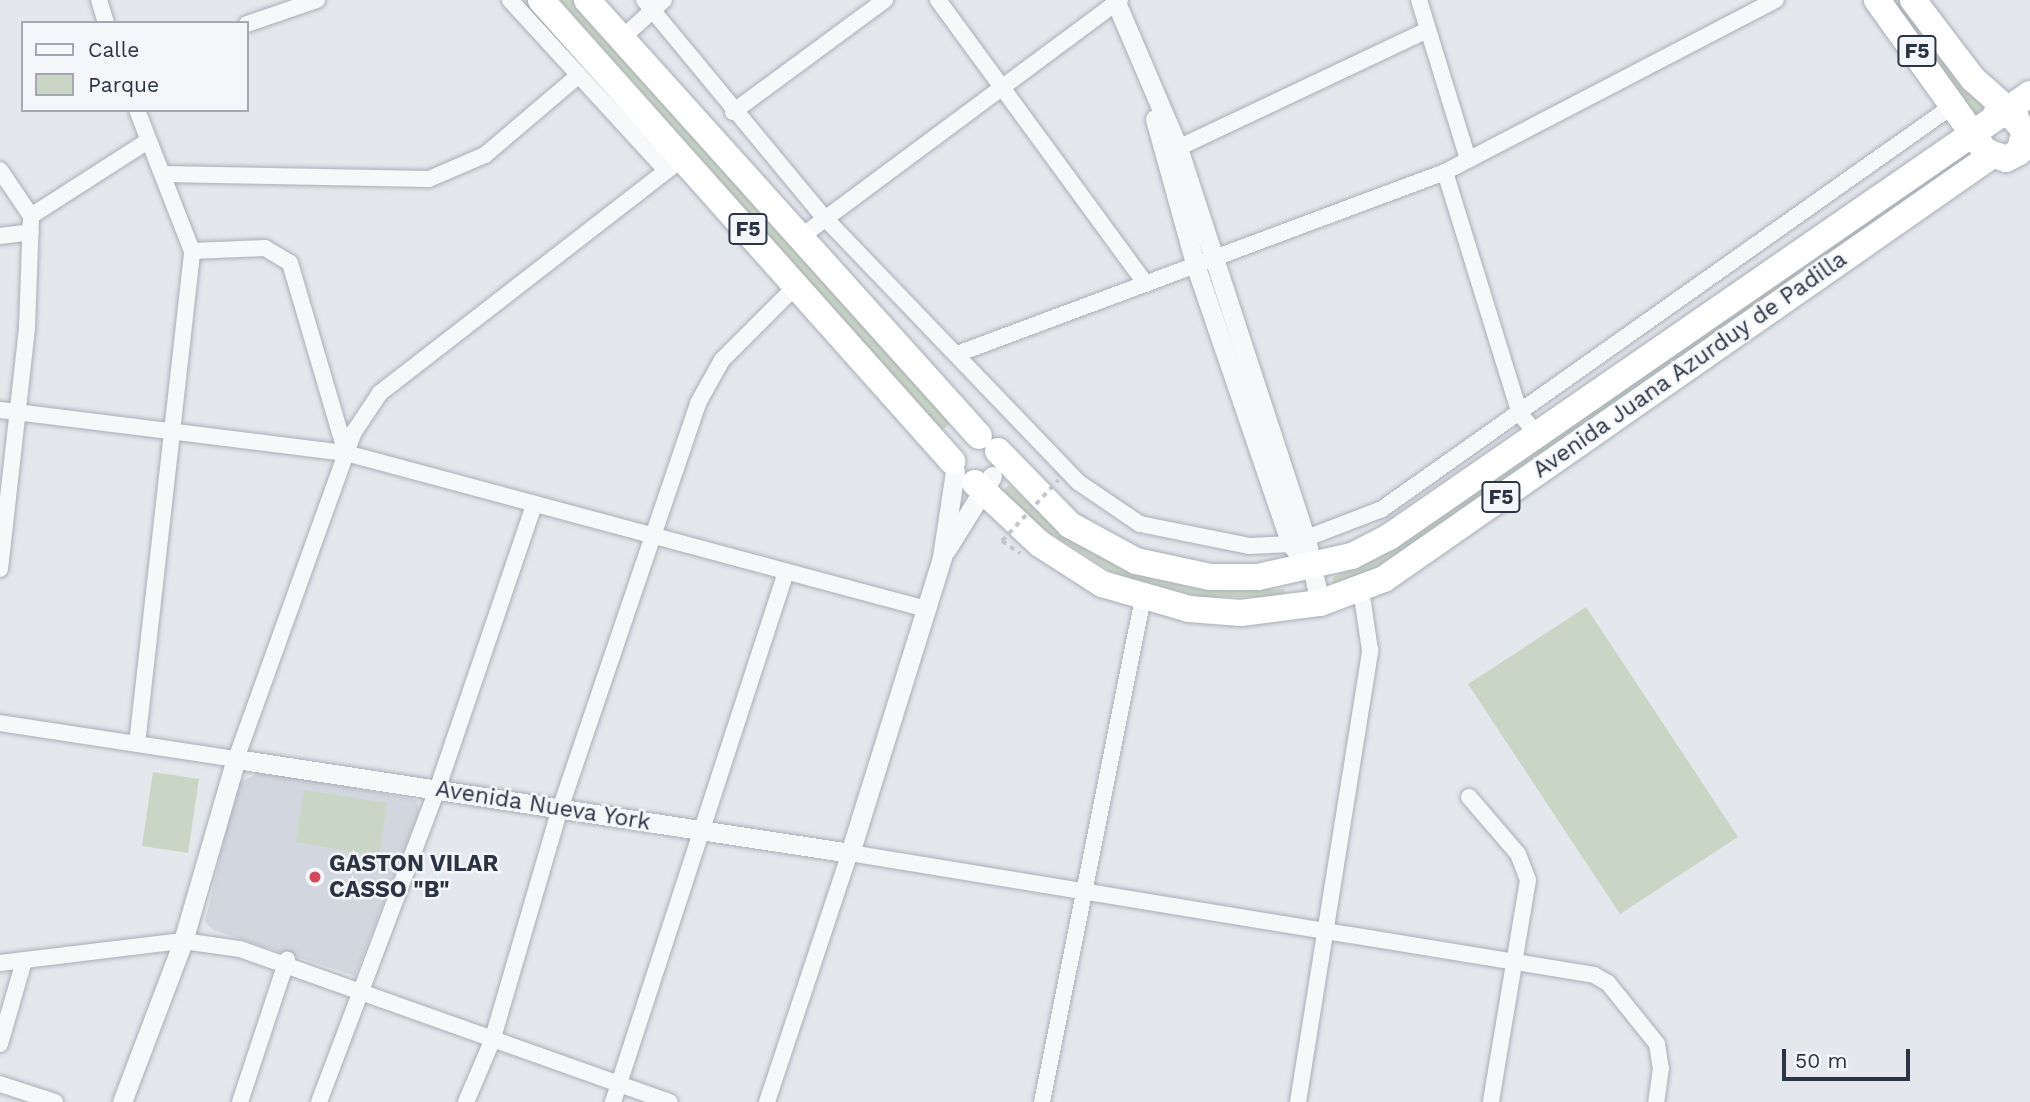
<!DOCTYPE html>
<style>
body{margin:0}
#map{position:relative;width:2030px;height:1102px;overflow:hidden;background:#e4e7ec;font-family:"Work Sans",sans-serif}
div>[style]{position:absolute}
[style*='--x']{left:calc(var(--x)*1px);top:calc(var(--y)*1px);width:calc(var(--w)*1px);rotate:calc(var(--a)*1deg)}
.built>*{inset:0;background:#d2d6de}
.green>*{inset:0;background:#c9d6c5}
.path>*{height:3.5px;margin-top:-1.75px;transform-origin:0;background:repeating-linear-gradient(90deg,#c2c5cb 0 5px,transparent 0 10px)}
.roads{filter:drop-shadow(0 0 2px #a9aeb7) drop-shadow(0 0 2px #a9aeb7)}
.minor>*{height:16px;margin:-8px;padding:0 8px;transform-origin:8px;border-radius:8px;background:#f7f8fa}
.tertiary>*{height:19px;margin:-9.5px;padding:0 9.5px;transform-origin:9.5px;border-radius:9.5px;background:#f7f8fa}
.trunk>*{height:26px;margin:-13px;padding:0 13px;transform-origin:13px;border-radius:13px;background:#fff}
.path-bridge>*{height:3.5px;margin-top:-1.75px;transform-origin:0;background:repeating-linear-gradient(90deg,#c2c5cb 0 5px,transparent 0 10px)}
.dots>*{width:19px;height:19px;translate:-50% -50%;box-sizing:border-box;border:4px solid #f4f6f9;border-radius:50%}
span{translate:-50% -50%;white-space:nowrap;text-align:center;line-height:1.15;-webkit-text-stroke:5px #f4f6f9;paint-order:stroke}
.shield-label span{padding:2px 5px;background:#f4f6f9;border:2px solid;border-radius:5px;-webkit-text-stroke-width:0}
.shield-label{font-size:21px;color:#2b3445;font-weight:700}
.street-label{font-size:23px;color:#2b3445}
.poi-label{font-size:23px;color:#2b3445;font-weight:700}
.left{translate:0 -50%;text-align:left}
.legend{position:absolute;left:21px;top:21px;width:228px;height:91px;box-sizing:border-box;background:#f4f6f9;border:2px solid #a4a8b1;margin:0;padding:9px 12px;list-style:none;font-size:21px;color:#2b3445}
.legend li{display:flex;align-items:center;gap:14px;height:35px}
.legend b{width:35px;border:2px solid #a4a8b1}
.scale{position:absolute;left:1782px;top:1049px;width:128px;height:32px;box-sizing:border-box;border:4px solid #2b3445;border-top:0;padding-left:9px;font-size:21px;line-height:24px;white-space:nowrap;color:#2b3445;-webkit-text-stroke:5px #f4f6f9;paint-order:stroke}
</style>
<div id="map">
<div class="built">
<i style="clip-path:polygon(261px 771px,417px 800px,419px 811px,355px 976px,213px 930px,205px 922px,237px 784px)"></i>
</div>
<div class="green">
<i style="clip-path:polygon(560px 0,572px 0,920px 389px,950px 423px,942px 431px)"></i>
<i style="clip-path:polygon(1887px 0,1902px 0,1986px 106px,1973px 116px)"></i>
<i style="clip-path:polygon(1950px 154px,1956px 162px,1902px 201px,1389px 562px,1335px 586px,1332px 578px,1410px 538px)"></i>
<i style="clip-path:polygon(1009px 485px,1053px 525px,1123px 570px,1201px 590px,1284px 589px,1287px 597px,1199px 597px,1115px 574px,1042px 528px,1001px 492px)"></i>
<i style="clip-path:polygon(1586px 607px,1738px 837px,1620px 914px,1468px 684px)"></i>
<i style="clip-path:polygon(153px 772px,199px 779px,188px 853px,142px 846px)"></i>
<i style="clip-path:polygon(304px 790px,387px 803px,379px 856px,296px 842px)"></i>
</div>
<div class="path">
<i style="--x:1002;--y:541;--w:22;--a:34"></i>
</div>
<div class="roads">
<div class="minor">
<i style="--x:99;--y:0;--w:24;--a:73"></i>
<i style="--x:510;--y:0;--w:231;--a:47.5"></i>
<i style="--x:644;--y:0;--w:279;--a:50.4"></i>
<i style="--x:822;--y:215;--w:370;--a:46.2"></i>
<i style="--x:1078;--y:482;--w:75;--a:34.1"></i>
<i style="--x:1140;--y:524;--w:111;--a:11.4"></i>
<i style="--x:1249;--y:546;--w:42;--a:-2.7"></i>
<i style="--x:1291;--y:544;--w:97;--a:-21"></i>
<i style="--x:1382;--y:509;--w:702;--a:-35.25"></i>
<i style="--x:938;--y:0;--w:352;--a:53.8"></i>
<i style="--x:1419;--y:0;--w:166;--a:72.9"></i>
<i style="--x:247;--y:24;--w:74;--a:-18.9"></i>
<i style="--x:621;--y:39;--w:58;--a:-42.2"></i>
<i style="--x:733;--y:112;--w:189;--a:-36.4"></i>
<i style="--x:1178;--y:148;--w:276;--a:-25.3"></i>
<i style="--x:0;--y:170;--w:55;--a:56"></i>
<i style="--x:1445;--y:172;--w:253;--a:72.8"></i>
<i style="--x:1520;--y:414;--w:26;--a:50"></i>
<i style="--x:163;--y:174;--w:266;--a:1.1"></i>
<i style="--x:429;--y:179;--w:61;--a:-23.2"></i>
<i style="--x:485;--y:155;--w:123;--a:-40.4"></i>
<i style="--x:0;--y:236;--w:31;--a:-7"></i>
<i style="--x:798;--y:239;--w:401;--a:-36.6"></i>
<i style="--x:192;--y:251;--w:73;--a:-2.4"></i>
<i style="--x:265;--y:248;--w:29;--a:31"></i>
<i style="--x:290;--y:263;--w:198;--a:73.6"></i>
<i style="--x:957;--y:354;--w:521;--a:-20.45"></i>
<i style="--x:1445;--y:172;--w:373;--a:-27.5"></i>
<i style="--x:0;--y:410;--w:349;--a:7.1"></i>
<i style="--x:346;--y:453;--w:601;--a:15.05"></i>
<i style="--x:0;--y:569;--w:244;--a:-83.6"></i>
<i style="--x:27;--y:327;--w:111;--a:-87.9"></i>
<i style="--x:31;--y:216;--w:139;--a:-32.7"></i>
<i style="--x:0;--y:723;--w:239;--a:8.7"></i>
<i style="--x:236;--y:759;--w:348;--a:-70.2"></i>
<i style="--x:354;--y:432;--w:47;--a:-56.3"></i>
<i style="--x:380;--y:393;--w:385;--a:-37.8"></i>
<i style="--x:137;--y:744;--w:496;--a:-83.6"></i>
<i style="--x:192;--y:251;--w:151;--a:-111.3"></i>
<i style="--x:1469;--y:797;--w:75;--a:49.3"></i>
<i style="--x:1518;--y:854;--w:28;--a:69"></i>
<i style="--x:1528;--y:880;--w:225;--a:99.5"></i>
<i style="--x:0;--y:963;--w:184;--a:-6.9"></i>
<i style="--x:183;--y:941;--w:58;--a:8"></i>
<i style="--x:240;--y:949;--w:456;--a:19.6"></i>
<i style="--x:0;--y:1044;--w:86;--a:-73.9"></i>
<i style="--x:0;--y:1084;--w:58;--a:18.1"></i>
<i style="--x:240;--y:1102;--w:150;--a:-71.7"></i>
<i style="--x:319;--y:1102;--w:334;--a:-69.3"></i>
<i style="--x:437;--y:790;--w:301;--a:-71.2"></i>
<i style="--x:466;--y:1102;--w:66;--a:-66.9"></i>
<i style="--x:492;--y:1041;--w:242;--a:-73.7"></i>
<i style="--x:560;--y:809;--w:429;--a:-71.2"></i>
<i style="--x:698;--y:403;--w:49;--a:-60.8"></i>
<i style="--x:722;--y:360;--w:106;--a:-45"></i>
<i style="--x:613;--y:1102;--w:558;--a:-71.92"></i>
<i style="--x:767;--y:1102;--w:262;--a:-71.6"></i>
<i style="--x:850;--y:853;--w:754;--a:9.31"></i>
<i style="--x:1594;--y:975;--w:16;--a:30"></i>
<i style="--x:1608;--y:983;--w:78;--a:51.2"></i>
<i style="--x:1657;--y:1044;--w:24;--a:81"></i>
<i style="--x:1661;--y:1068;--w:34;--a:98"></i>
<i style="--x:1042;--y:1102;--w:514;--a:-78.67"></i>
<i style="--x:1298;--y:1102;--w:458;--a:-80.9"></i>
<i style="--x:1370;--y:650;--w:61;--a:-98.5"></i>
</div>
<div class="tertiary">
<i style="--x:1115;--y:0;--w:161;--a:66.9"></i>
<i style="--x:1178;--y:148;--w:411;--a:71.9"></i>
<i style="--x:1306;--y:539;--w:66;--a:77.7"></i>
<i style="--x:1155;--y:119;--w:154;--a:74.5"></i>
<i style="--x:1196;--y:267;--w:293;--a:71.1"></i>
<i style="--x:1291;--y:544;--w:31;--a:52"></i>
<i style="--x:946;--y:550;--w:87;--a:-58.1"></i>
<i style="--x:122;--y:1102;--w:172;--a:-69.2"></i>
<i style="--x:183;--y:941;--w:190;--a:-73.8"></i>
<i style="--x:236;--y:759;--w:621;--a:8.7"></i>
<i style="--x:850;--y:853;--w:310;--a:-72.7"></i>
<i style="--x:942;--y:557;--w:87;--a:-81.4"></i>
</div>
<div class="trunk">
<i style="--x:541;--y:0;--w:618;--a:48.28"></i>
<i style="--x:587;--y:0;--w:586;--a:48.04"></i>
<i style="--x:1877;--y:0;--w:186;--a:54.4"></i>
<i style="--x:1985;--y:151;--w:22;--a:21"></i>
<i style="--x:2006;--y:159;--w:15;--a:-28"></i>
<i style="--x:2019;--y:152;--w:22;--a:-74"></i>
<i style="--x:2025;--y:131;--w:21;--a:-131"></i>
<i style="--x:2011;--y:115;--w:15;--a:-176"></i>
<i style="--x:1913;--y:0;--w:99;--a:52.8"></i>
<i style="--x:1973;--y:79;--w:57;--a:41.5"></i>
<i style="--x:998;--y:451;--w:103;--a:45.8"></i>
<i style="--x:1070;--y:525;--w:75;--a:28.6"></i>
<i style="--x:1136;--y:561;--w:76;--a:12.2"></i>
<i style="--x:1210;--y:577;--w:48;--a:0"></i>
<i style="--x:1258;--y:577;--w:96;--a:-12.6"></i>
<i style="--x:1352;--y:556;--w:42;--a:-27.2"></i>
<i style="--x:1389;--y:537;--w:779;--a:-34.65"></i>
<i style="--x:975;--y:483;--w:89;--a:43.2"></i>
<i style="--x:1040;--y:544;--w:74;--a:32.8"></i>
<i style="--x:1102;--y:584;--w:91;--a:16"></i>
<i style="--x:1189;--y:609;--w:52;--a:4.4"></i>
<i style="--x:1241;--y:613;--w:80;--a:-7.2"></i>
<i style="--x:1320;--y:603;--w:68;--a:-20.6"></i>
<i style="--x:1384;--y:579;--w:740;--a:-34.87"></i>
</div>
</div>
<div class="path-bridge">
<i style="--x:1002;--y:541;--w:83;--a:-47.4"></i>
</div>
<div class="dots">
<i style="left:315px;top:877px;background:#d1495b"></i>
</div>
<div class="shield-label">
<span style="left:1917px;top:51px">F5</span>
<span style="left:748px;top:229px">F5</span>
<span style="left:1501px;top:497px">F5</span>
</div>
<div class="street-label">
<span style="left:1690px;top:365px;rotate:-35deg">Avenida Juana Azurduy de Padilla</span>
<span style="left:543px;top:806px;rotate:9deg">Avenida Nueva York</span>
</div>
<div class="poi-label">
<span class="left" style="left:329px;top:877px">GASTON VILAR<br>CASSO "B"</span>
</div>
<ul class="legend">
<li><b style="height:9px;background:#f7f8fa"></b>Calle</li>
<li><b style="height:19px;background:#c9d6c5"></b>Parque</li>
</ul>
<div class="scale">50 m</div>
</div>
